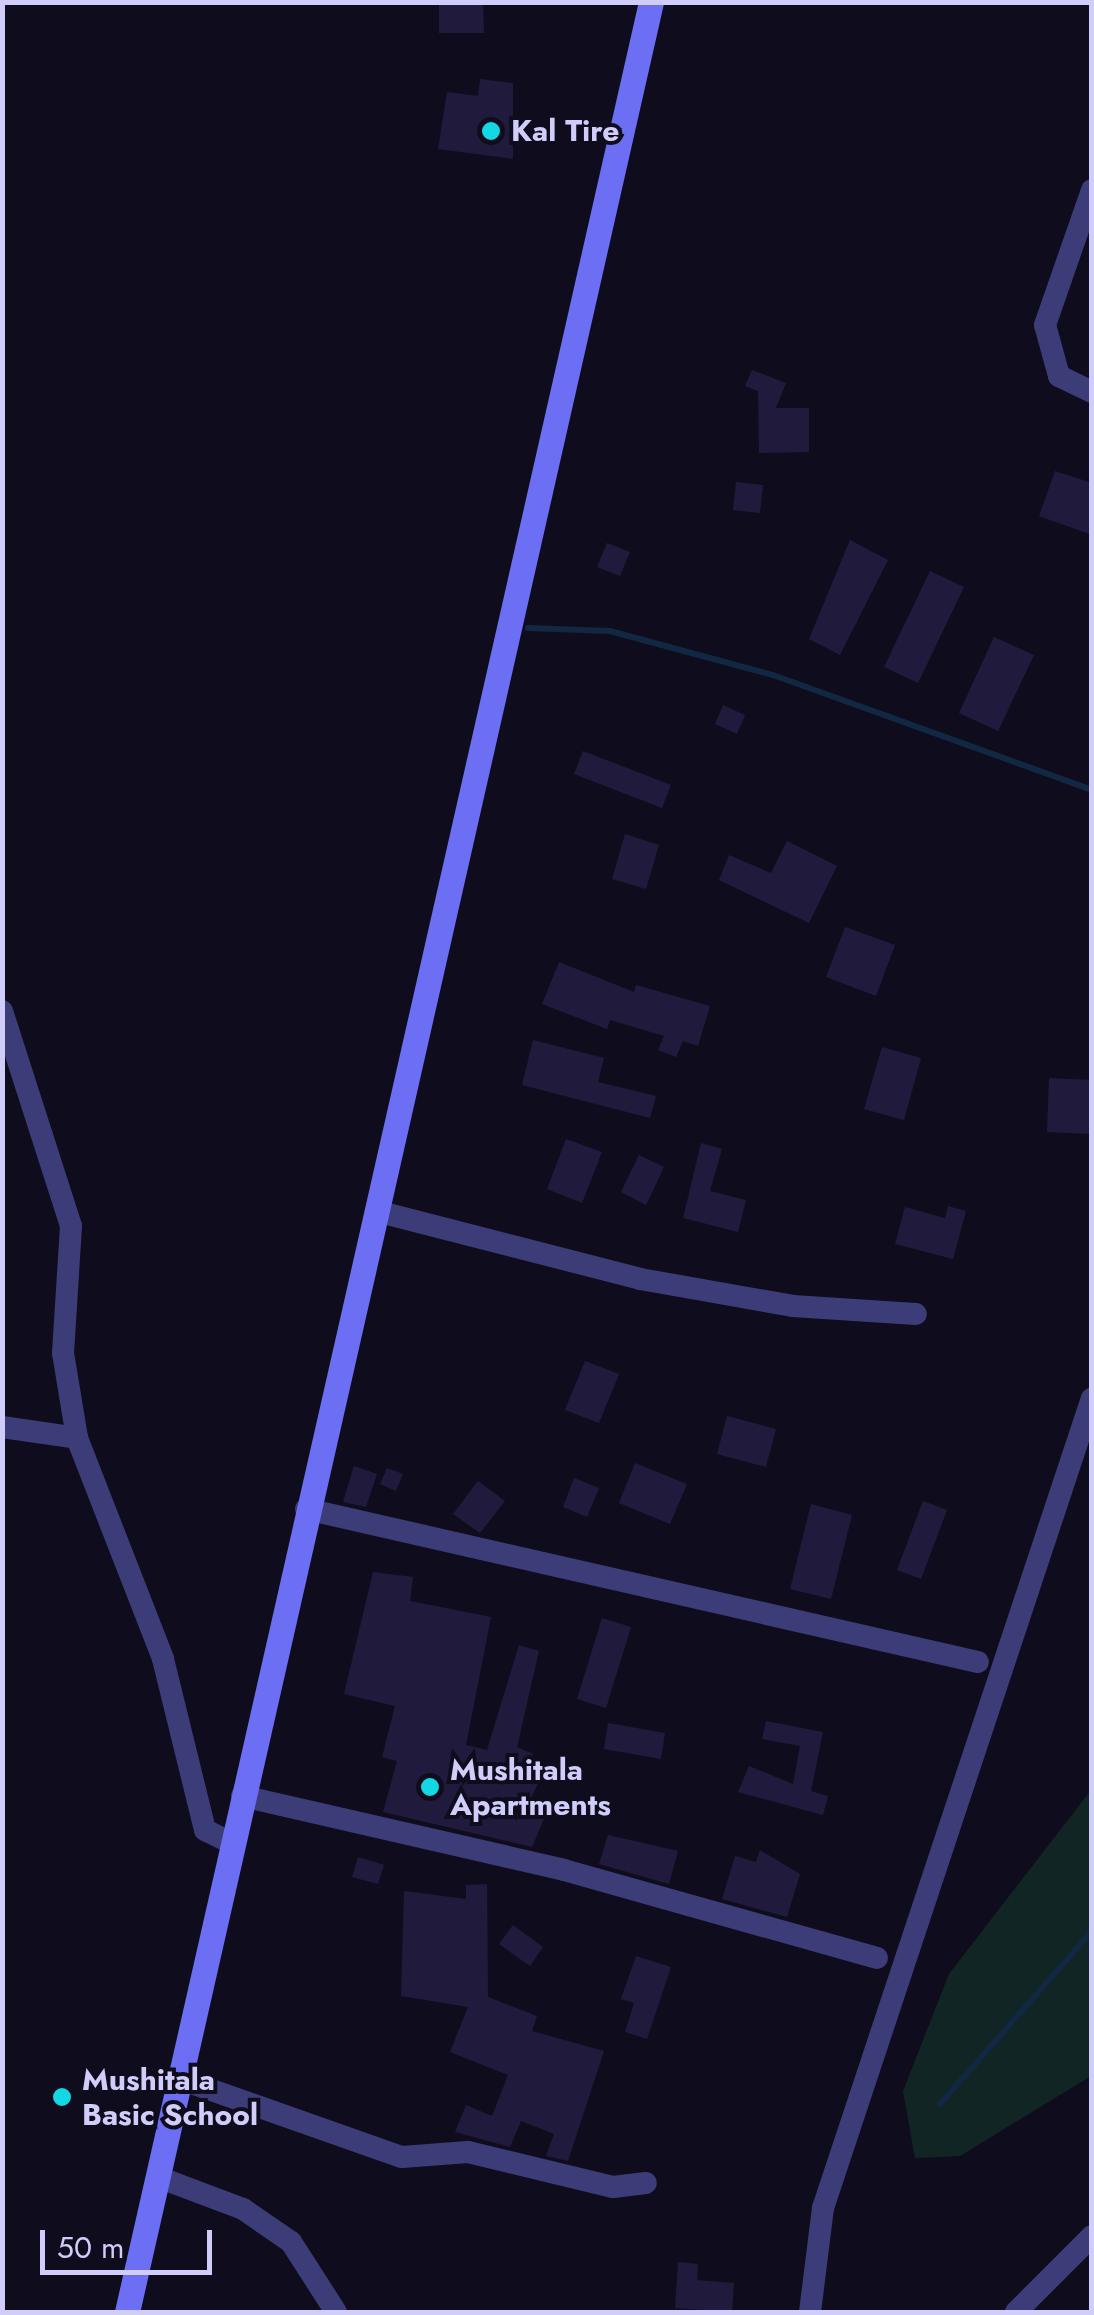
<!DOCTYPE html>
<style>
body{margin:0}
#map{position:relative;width:1094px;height:2315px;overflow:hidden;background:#0f0d1d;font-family:Jost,sans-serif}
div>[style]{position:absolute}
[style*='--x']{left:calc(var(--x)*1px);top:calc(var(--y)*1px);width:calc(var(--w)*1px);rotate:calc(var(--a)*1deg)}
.green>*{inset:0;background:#112624}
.stream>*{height:6px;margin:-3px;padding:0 3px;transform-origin:3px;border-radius:3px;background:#112742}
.building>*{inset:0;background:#201b3c}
.minor>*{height:22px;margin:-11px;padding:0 11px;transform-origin:11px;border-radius:11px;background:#3c3d78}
.secondary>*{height:25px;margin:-12.5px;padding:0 12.5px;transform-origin:12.5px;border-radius:12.5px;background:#6c6ff3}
.dots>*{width:28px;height:28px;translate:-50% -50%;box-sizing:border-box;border:5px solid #0f0d1d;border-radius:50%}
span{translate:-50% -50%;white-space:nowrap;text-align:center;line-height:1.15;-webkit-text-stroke:8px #0f0d1d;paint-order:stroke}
.poi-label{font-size:30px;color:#d0cdfb;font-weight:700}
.left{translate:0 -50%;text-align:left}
.frame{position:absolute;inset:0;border:5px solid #d0cdfb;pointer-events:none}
.scale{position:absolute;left:40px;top:2230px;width:172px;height:45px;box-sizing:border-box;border:5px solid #d0cdfb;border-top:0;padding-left:12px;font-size:30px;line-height:35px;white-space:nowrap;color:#d0cdfb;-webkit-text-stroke:8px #0f0d1d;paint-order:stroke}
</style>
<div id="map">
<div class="green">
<i style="clip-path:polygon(1091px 1790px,1091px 2076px,960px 2156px,915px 2158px,903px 2091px,949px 1974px)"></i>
</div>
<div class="stream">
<i style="--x:528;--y:628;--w:82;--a:2.1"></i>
<i style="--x:610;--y:631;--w:169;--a:15.1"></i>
<i style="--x:773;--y:675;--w:339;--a:19.8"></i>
<i style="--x:940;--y:2104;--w:230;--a:-48.7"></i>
</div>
<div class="building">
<i style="clip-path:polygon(439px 2px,483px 2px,484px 33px,439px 33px)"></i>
<i style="clip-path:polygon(480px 79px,513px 83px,513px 159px,438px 149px,447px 92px,478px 96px)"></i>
<i style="clip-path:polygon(752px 370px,786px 383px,776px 408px,809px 408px,809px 452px,759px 453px,758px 391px,745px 386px)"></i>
<i style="clip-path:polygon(1055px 471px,1092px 483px,1092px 535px,1039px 516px)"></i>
<i style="clip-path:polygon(736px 482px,763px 485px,760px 513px,733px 510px)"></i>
<i style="clip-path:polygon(850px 540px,888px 560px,840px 655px,809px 639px)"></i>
<i style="clip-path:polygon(607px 543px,630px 552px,620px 576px,597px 567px)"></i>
<i style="clip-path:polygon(930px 571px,964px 587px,918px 683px,884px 667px)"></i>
<i style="clip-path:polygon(994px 637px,1034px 655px,998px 731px,959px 713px)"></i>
<i style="clip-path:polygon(723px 705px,745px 715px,737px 734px,715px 724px)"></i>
<i style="clip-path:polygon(583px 751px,671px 785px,662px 808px,574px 774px)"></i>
<i style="clip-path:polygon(625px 834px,659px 845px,646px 889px,612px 879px)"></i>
<i style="clip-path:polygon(787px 841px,837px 866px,809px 923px,719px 880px,729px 855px,771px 873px)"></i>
<i style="clip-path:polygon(845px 927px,895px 945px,876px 996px,826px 977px)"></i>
<i style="clip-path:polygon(559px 962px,634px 992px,636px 985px,710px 1006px,698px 1046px,683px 1041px,676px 1057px,658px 1050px,664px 1036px,610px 1020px,607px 1029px,542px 1004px)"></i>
<i style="clip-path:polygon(533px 1040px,604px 1058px,598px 1082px,656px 1096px,650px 1118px,522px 1085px)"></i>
<i style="clip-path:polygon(882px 1047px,921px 1058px,904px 1120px,864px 1109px)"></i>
<i style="clip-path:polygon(1049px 1078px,1092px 1080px,1092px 1134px,1047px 1132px)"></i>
<i style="clip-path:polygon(566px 1139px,602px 1152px,582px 1203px,547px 1189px)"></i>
<i style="clip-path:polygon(701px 1143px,722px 1149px,710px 1191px,746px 1200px,738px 1232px,683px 1218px)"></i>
<i style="clip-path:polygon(639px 1155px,664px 1167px,646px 1205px,621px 1192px)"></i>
<i style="clip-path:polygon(948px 1206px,966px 1211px,953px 1259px,895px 1244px,905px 1207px,945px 1218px)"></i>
<i style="clip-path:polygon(585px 1361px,619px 1374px,599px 1423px,565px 1410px)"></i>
<i style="clip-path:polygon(727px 1416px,776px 1429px,766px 1467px,717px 1454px)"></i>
<i style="clip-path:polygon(635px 1463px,687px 1484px,670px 1524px,619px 1503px)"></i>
<i style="clip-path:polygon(354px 1466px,377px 1474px,366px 1507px,343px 1502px)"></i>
<i style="clip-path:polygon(387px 1468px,403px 1474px,396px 1491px,380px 1484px)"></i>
<i style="clip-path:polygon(574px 1478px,599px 1488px,587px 1517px,563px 1507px)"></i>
<i style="clip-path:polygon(478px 1481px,505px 1501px,480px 1533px,453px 1514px)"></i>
<i style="clip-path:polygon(923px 1501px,947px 1510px,921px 1579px,897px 1570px)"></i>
<i style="clip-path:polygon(811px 1504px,852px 1515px,831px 1599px,790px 1589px)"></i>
<i style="clip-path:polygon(373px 1572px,413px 1577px,410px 1601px,491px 1617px,466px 1745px,487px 1750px,519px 1645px,539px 1651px,517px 1747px,533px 1754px,527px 1768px,542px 1775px,525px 1811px,544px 1819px,532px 1847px,383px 1812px,397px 1761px,382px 1757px,395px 1706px,344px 1694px)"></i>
<i style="clip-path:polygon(602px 1618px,631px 1627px,606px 1708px,577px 1699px)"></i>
<i style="clip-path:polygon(766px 1721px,823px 1732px,811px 1791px,828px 1796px,823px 1815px,738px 1792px,749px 1766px,793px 1784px,800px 1746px,762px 1739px)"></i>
<i style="clip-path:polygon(608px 1723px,665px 1733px,661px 1759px,604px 1749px)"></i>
<i style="clip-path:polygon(608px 1835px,678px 1851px,669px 1884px,599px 1864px)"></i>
<i style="clip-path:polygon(760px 1850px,800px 1874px,787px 1917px,722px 1899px,735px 1856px,756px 1862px)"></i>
<i style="clip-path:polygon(358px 1857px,384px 1865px,378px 1884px,352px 1877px)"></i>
<i style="clip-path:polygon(487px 1884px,488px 1997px,537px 2016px,532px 2031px,604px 2051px,568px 2161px,546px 2156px,554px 2134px,521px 2121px,510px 2147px,455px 2132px,466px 2105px,492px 2116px,508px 2075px,450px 2052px,468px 2007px,401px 1996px,404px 1891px,466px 1899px,466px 1885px)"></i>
<i style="clip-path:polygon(513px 1925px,543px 1947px,530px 1966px,499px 1944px)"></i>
<i style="clip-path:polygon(636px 1956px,671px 1967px,647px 2039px,625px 2032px,634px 2003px,621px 1999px)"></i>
<i style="clip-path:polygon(678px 2262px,698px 2264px,697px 2280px,734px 2283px,732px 2312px,675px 2308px)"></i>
</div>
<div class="minor">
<i style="--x:1092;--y:190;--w:143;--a:109.2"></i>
<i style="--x:1045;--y:325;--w:53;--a:74.6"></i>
<i style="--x:1059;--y:376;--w:37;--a:26"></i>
<i style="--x:2;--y:1011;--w:226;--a:72.2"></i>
<i style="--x:71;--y:1226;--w:127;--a:93.6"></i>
<i style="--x:63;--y:1353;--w:86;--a:80.6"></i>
<i style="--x:77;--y:1438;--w:237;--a:68.7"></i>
<i style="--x:163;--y:1659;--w:176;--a:76.2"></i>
<i style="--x:205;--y:1830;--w:28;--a:26"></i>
<i style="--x:376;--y:1211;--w:273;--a:14.4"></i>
<i style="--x:640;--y:1279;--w:155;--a:10"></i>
<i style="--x:793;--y:1306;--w:123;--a:3.7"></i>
<i style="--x:2;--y:1427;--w:76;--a:8.3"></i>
<i style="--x:306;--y:1509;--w:689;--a:12.83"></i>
<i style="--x:242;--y:1796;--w:330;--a:12.9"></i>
<i style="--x:564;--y:1870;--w:325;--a:15.7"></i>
<i style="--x:183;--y:2080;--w:232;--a:19.4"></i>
<i style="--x:402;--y:2157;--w:66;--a:-4.3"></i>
<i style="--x:468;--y:2152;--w:149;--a:13.6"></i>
<i style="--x:613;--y:2187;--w:33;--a:-7"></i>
<i style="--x:158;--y:2177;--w:91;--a:20.6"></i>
<i style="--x:243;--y:2209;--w:58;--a:34.5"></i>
<i style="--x:291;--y:2242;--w:83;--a:57.3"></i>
<i style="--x:810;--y:2312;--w:105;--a:-82.9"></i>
<i style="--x:823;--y:2208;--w:853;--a:-71.63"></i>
<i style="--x:1016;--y:2312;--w:107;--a:-45"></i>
</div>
<div class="secondary">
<i style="--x:127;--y:2312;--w:2369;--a:-77.22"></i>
</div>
<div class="dots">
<i style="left:491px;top:131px;background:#13d7e2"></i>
<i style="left:430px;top:1787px;background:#13d7e2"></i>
<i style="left:62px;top:2097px;background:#13d7e2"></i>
</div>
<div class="poi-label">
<span class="left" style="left:511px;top:131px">Kal Tire</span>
<span class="left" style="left:450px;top:1787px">Mushitala<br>Apartments</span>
<span class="left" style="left:82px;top:2097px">Mushitala<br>Basic School</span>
</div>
<div class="frame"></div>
<div class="scale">50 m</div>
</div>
